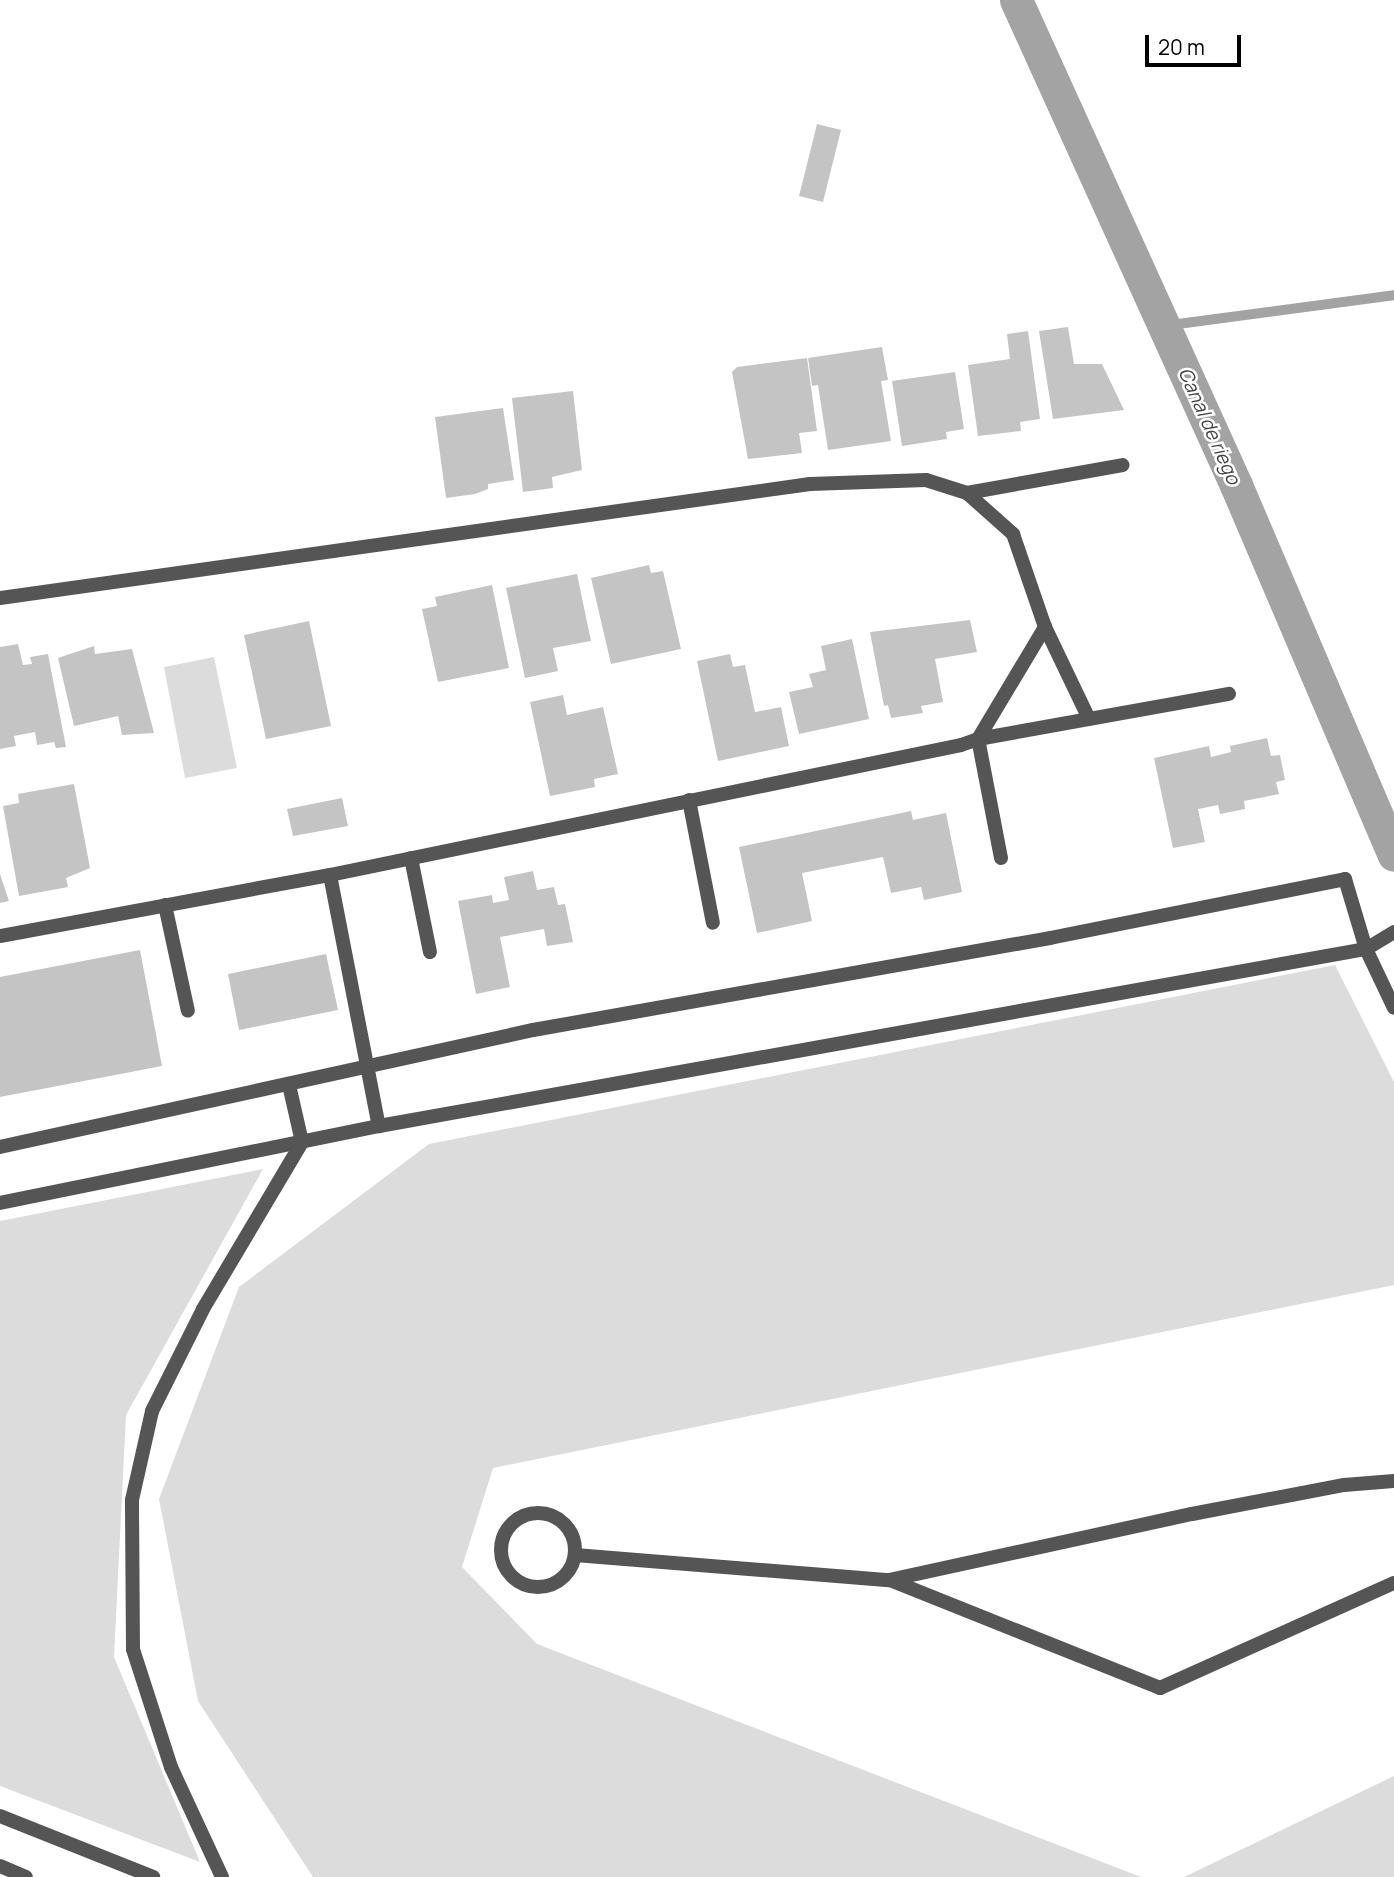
<!DOCTYPE html>
<style>
body{margin:0}
#map{position:relative;width:1394px;height:1877px;overflow:hidden;background:#fff;font-family:Manrope,sans-serif}
div>[style]{position:absolute}
[style*='--x']{left:calc(var(--x)*1px);top:calc(var(--y)*1px);width:calc(var(--w)*1px);rotate:calc(var(--a)*1deg)}
.green>*{inset:0;background:#dcdcdc}
.stream>*{height:10px;margin:-5px;padding:0 5px;transform-origin:5px;border-radius:5px;background:#a3a3a3}
.canal>*{height:33px;margin:-16.5px;padding:0 16.5px;transform-origin:16.5px;border-radius:16.5px;background:#a3a3a3}
.building>*{inset:0;background:#c4c4c4}
.street>*{height:14px;margin:-7px;padding:0 7px;transform-origin:7px;border-radius:7px;background:#555}
.street>.ring{margin:-7px;padding:0;box-sizing:content-box;background:none;border:14px solid #555;border-radius:50%}
span{translate:-50% -50%;white-space:nowrap;text-align:center;line-height:1.15;-webkit-text-stroke:5px #fff;paint-order:stroke}
.water-label{font-size:19px;color:#444;font-style:italic}
.scale{position:absolute;left:1145px;top:35px;width:96px;height:32px;box-sizing:border-box;border:4px solid #000;border-top:0;padding-left:9px;font-size:21px;line-height:24px;white-space:nowrap;color:#000;-webkit-text-stroke:5px #fff;paint-order:stroke}
</style>
<div id="map">
<div class="green">
<i style="clip-path:polygon(214px 657px,237px 768px,185px 778px,164px 667px)"></i>
<i style="clip-path:polygon(1335px 965px,1394px 1082px,1394px 1285px,493px 1468px,462px 1567px,537px 1644px,1141px 1877px,313px 1877px,198px 1701px,159px 1499px,239px 1287px,429px 1144px)"></i>
<i style="clip-path:polygon(263px 1169px,126px 1415px,114px 1657px,200px 1862px,0 1786px,0 1221px)"></i>
<i style="clip-path:polygon(1394px 1776px,1394px 1877px,1184px 1877px)"></i>
</div>
<div class="stream">
<i style="--x:1163;--y:326;--w:233;--a:-7.6"></i>
</div>
<div class="canal">
<i style="--x:1016;--y:0;--w:533;--a:65.6"></i>
<i style="--x:1236;--y:485;--w:402;--a:66.9"></i>
</div>
<div class="building">
<i style="clip-path:polygon(817px 124px,841px 130px,823px 202px,799px 196px)"></i>
<i style="clip-path:polygon(1068px 327px,1074px 364px,1102px 364px,1124px 410px,1053px 419px,1039px 331px)"></i>
<i style="clip-path:polygon(1028px 331px,1040px 419px,1020px 422px,1021px 431px,978px 436px,968px 365px,1010px 359px,1007px 334px)"></i>
<i style="clip-path:polygon(882px 347px,888px 380px,881px 381px,891px 441px,828px 450px,818px 385px,812px 386px,808px 358px)"></i>
<i style="clip-path:polygon(807px 358px,817px 431px,799px 433px,802px 453px,748px 459px,732px 372px,737px 367px)"></i>
<i style="clip-path:polygon(955px 372px,964px 429px,946px 432px,947px 439px,902px 446px,892px 381px)"></i>
<i style="clip-path:polygon(573px 391px,582px 470px,552px 477px,553px 488px,523px 492px,512px 398px)"></i>
<i style="clip-path:polygon(503px 408px,514px 480px,488px 484px,488px 489px,475px 494px,446px 498px,435px 417px)"></i>
<i style="clip-path:polygon(649px 565px,651px 573px,663px 571px,681px 649px,611px 664px,591px 578px)"></i>
<i style="clip-path:polygon(577px 574px,591px 641px,553px 648px,558px 671px,525px 678px,506px 588px)"></i>
<i style="clip-path:polygon(492px 585px,509px 668px,438px 682px,422px 609px,437px 606px,435px 597px)"></i>
<i style="clip-path:polygon(970px 620px,977px 652px,935px 659px,943px 702px,921px 706px,923px 713px,891px 718px,888px 705px,884px 706px,870px 632px)"></i>
<i style="clip-path:polygon(309px 621px,331px 726px,266px 739px,244px 635px)"></i>
<i style="clip-path:polygon(852px 639px,869px 719px,799px 734px,789px 692px,813px 687px,809px 674px,826px 670px,821px 646px)"></i>
<i style="clip-path:polygon(18px 644px,23px 665px,32px 664px,30px 657px,48px 654px,66px 747px,56px 748px,54px 742px,37px 745px,35px 732px,14px 736px,16px 746px,0 749px,0 647px)"></i>
<i style="clip-path:polygon(94px 646px,95px 654px,132px 649px,154px 733px,122px 735px,118px 716px,74px 726px,58px 658px)"></i>
<i style="clip-path:polygon(730px 654px,733px 667px,745px 665px,755px 712px,781px 707px,789px 746px,718px 761px,697px 661px)"></i>
<i style="clip-path:polygon(563px 695px,567px 715px,603px 707px,618px 774px,594px 779px,595px 787px,550px 796px,530px 702px)"></i>
<i style="clip-path:polygon(1267px 738px,1271px 756px,1280px 755px,1285px 780px,1276px 782px,1279px 794px,1244px 801px,1245px 809px,1220px 814px,1218px 805px,1198px 809px,1205px 842px,1173px 848px,1154px 758px,1209px 746px,1211px 757px,1231px 752px,1230px 746px)"></i>
<i style="clip-path:polygon(74px 784px,90px 868px,66px 878px,68px 887px,19px 896px,3px 806px,19px 803px,18px 794px)"></i>
<i style="clip-path:polygon(342px 798px,348px 826px,293px 836px,287px 809px)"></i>
<i style="clip-path:polygon(911px 811px,913px 820px,946px 813px,962px 892px,924px 900px,921px 887px,891px 893px,883px 857px,802px 873px,812px 921px,757px 933px,739px 847px)"></i>
<i style="clip-path:polygon(533px 871px,537px 890px,554px 887px,558px 905px,565px 904px,573px 942px,547px 946px,544px 929px,500px 937px,510px 987px,476px 994px,458px 901px,492px 895px,493px 903px,509px 900px,504px 877px)"></i>
<i style="clip-path:polygon(0 874px,9px 901px,0 903px)"></i>
<i style="clip-path:polygon(140px 950px,162px 1066px,0 1097px,0 977px)"></i>
<i style="clip-path:polygon(326px 954px,338px 1010px,239px 1030px,228px 974px)"></i>
</div>
<div class="street">
<i style="--x:967;--y:493;--w:62;--a:41.7"></i>
<i style="--x:1013;--y:534;--w:98;--a:71"></i>
<i style="--x:1045;--y:627;--w:102;--a:64.4"></i>
<i style="--x:0;--y:598;--w:818;--a:-8.01"></i>
<i style="--x:810;--y:484;--w:116;--a:-2"></i>
<i style="--x:926;--y:480;--w:43;--a:17.6"></i>
<i style="--x:967;--y:493;--w:158;--a:-10.2"></i>
<i style="--x:689;--y:800;--w:125;--a:79"></i>
<i style="--x:411;--y:858;--w:96;--a:78.6"></i>
<i style="--x:1001;--y:858;--w:121;--a:-100.9"></i>
<i style="--x:978;--y:739;--w:255;--a:-10.2"></i>
<i style="--x:330;--y:875;--w:256;--a:79"></i>
<i style="--x:165;--y:905;--w:108;--a:77.8"></i>
<i style="--x:0;--y:936;--w:336;--a:-10.5"></i>
<i style="--x:330;--y:875;--w:644;--a:-11.64"></i>
<i style="--x:961;--y:745;--w:18;--a:-19"></i>
<i style="--x:978;--y:739;--w:131;--a:-59.1"></i>
<i style="--x:0;--y:1147;--w:546;--a:-12.38"></i>
<i style="--x:533;--y:1030;--w:525;--a:-10.09"></i>
<i style="--x:1050;--y:938;--w:301;--a:-11.3"></i>
<i style="--x:1345;--y:879;--w:73;--a:73.3"></i>
<i style="--x:1366;--y:949;--w:65;--a:64.6"></i>
<i style="--x:0;--y:1203;--w:387;--a:-11.5"></i>
<i style="--x:379;--y:1126;--w:1003;--a:-10.17"></i>
<i style="--x:1366;--y:949;--w:33;--a:-31"></i>
<i class="ring" style="left:501px;top:1513px;width:60px;height:60px"></i>
<i style="--x:575;--y:1555;--w:315;--a:4.6"></i>
<i style="--x:889;--y:1580;--w:310;--a:-12.3"></i>
<i style="--x:1192;--y:1514;--w:155;--a:-10.8"></i>
<i style="--x:1344;--y:1485;--w:50;--a:-4.6"></i>
<i style="--x:890;--y:1580;--w:291;--a:21.8"></i>
<i style="--x:1160;--y:1688;--w:256;--a:-24.2"></i>
<i style="--x:0;--y:1816;--w:165;--a:21.7"></i>
<i style="--x:0;--y:1866;--w:28;--a:23"></i>
<i style="--x:222;--y:1877;--w:121;--a:-114.9"></i>
<i style="--x:171;--y:1767;--w:124;--a:-107.9"></i>
<i style="--x:133;--y:1649;--w:149;--a:-90.4"></i>
<i style="--x:132;--y:1500;--w:91;--a:-77.3"></i>
<i style="--x:152;--y:1411;--w:114;--a:-63.4"></i>
<i style="--x:203;--y:1309;--w:194;--a:-59.3"></i>
<i style="--x:302;--y:1142;--w:58;--a:-102.8"></i>
</div>
<div class="water-label">
<span style="left:1209px;top:426px;rotate:66deg">Canal de riego</span>
</div>
<div class="scale">20 m</div>
</div>
